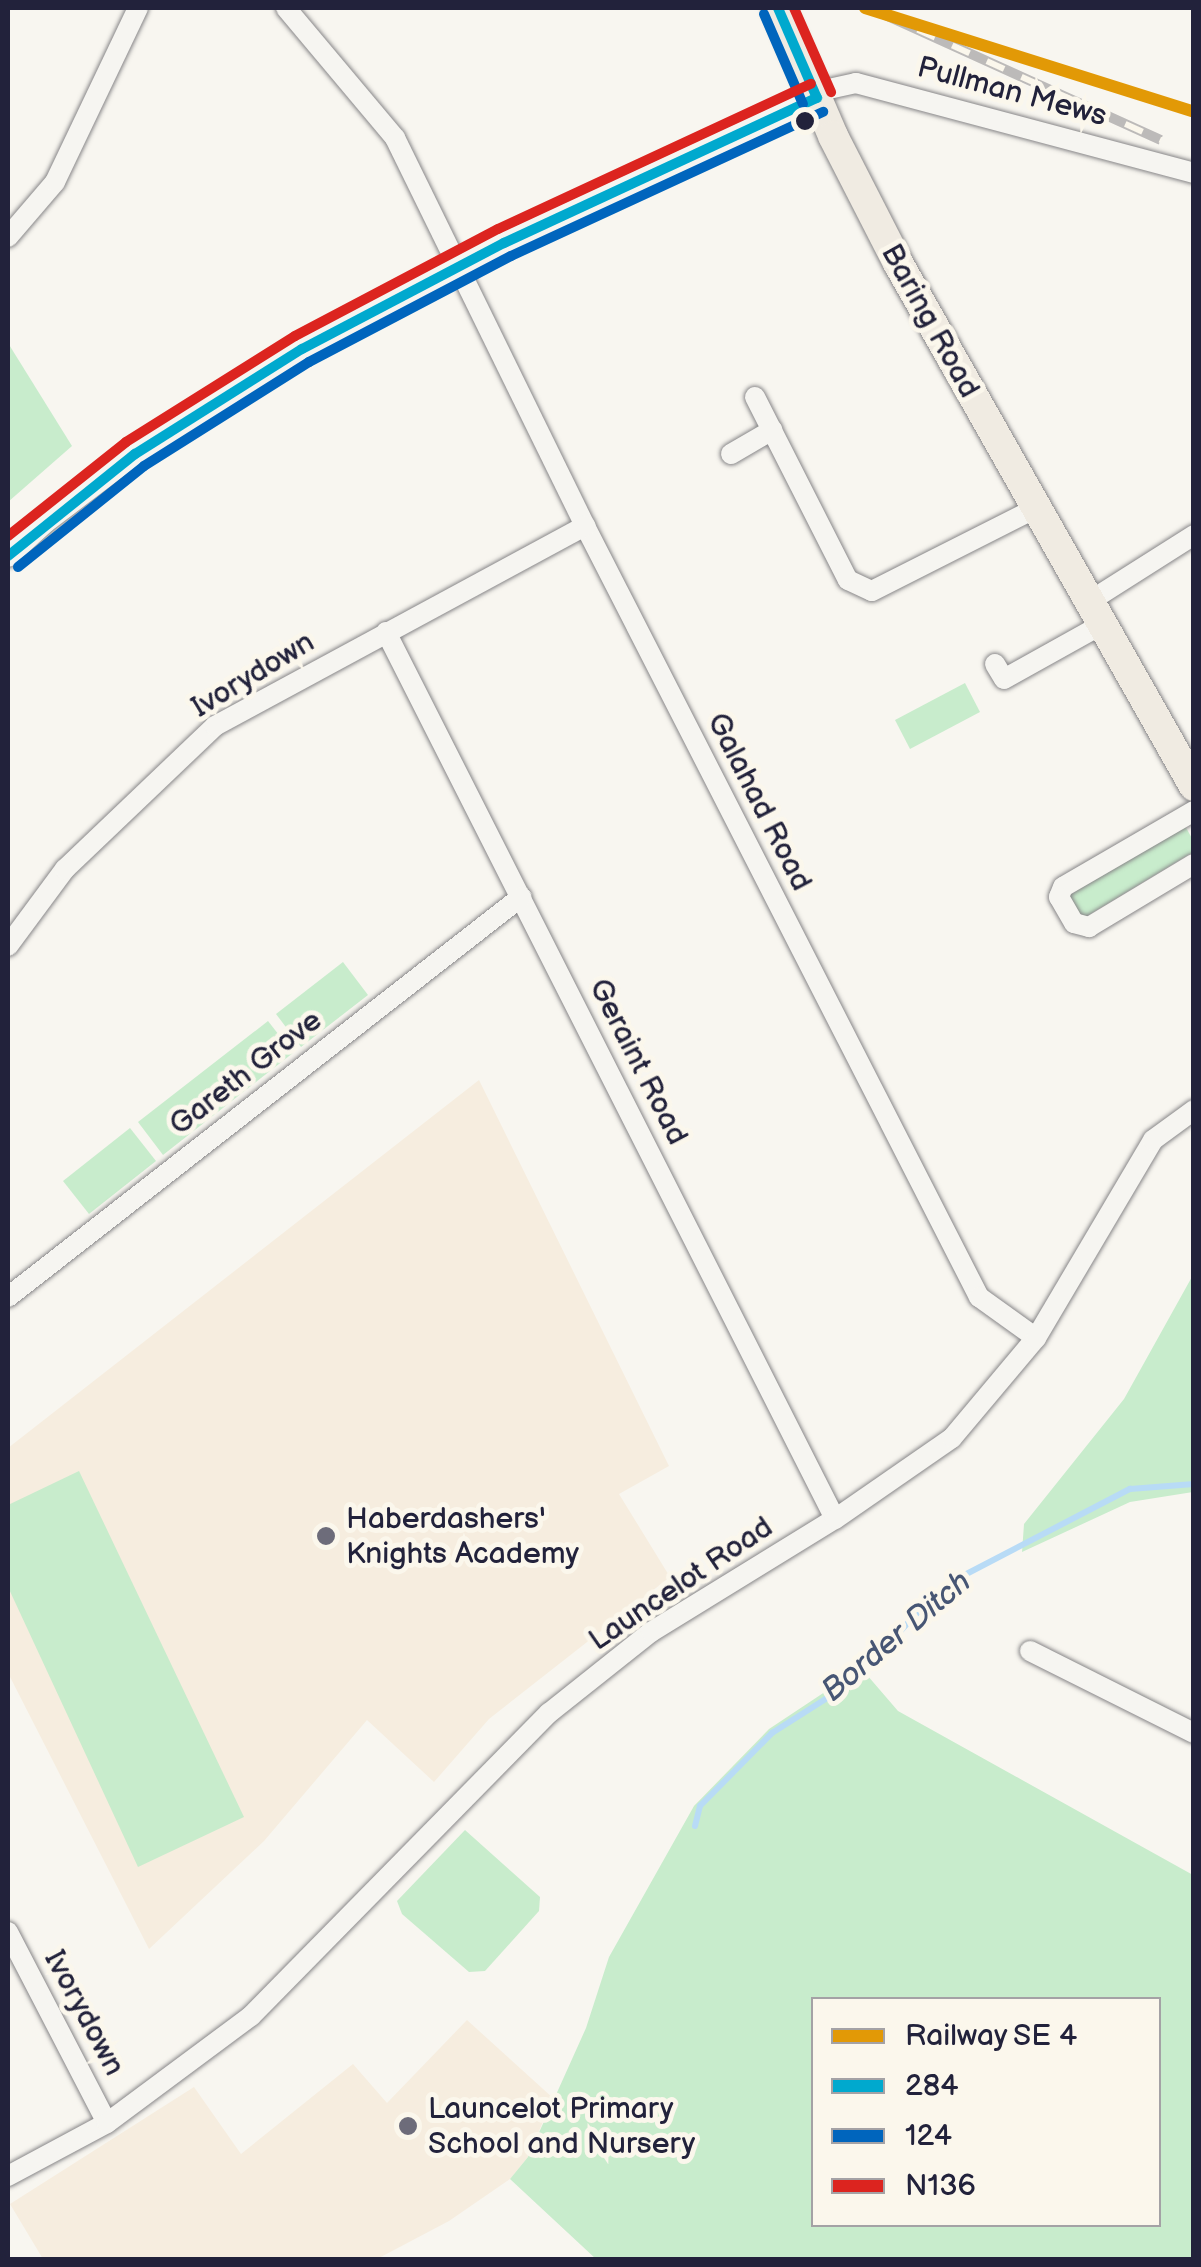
<!DOCTYPE html>
<style>
body{margin:0}
#map{position:relative;width:1201px;height:2267px;overflow:hidden;background:#f8f6f0;font-family:"Balsamiq Sans",sans-serif}
div>[style]{position:absolute}
[style*='--x']{left:calc(var(--x)*1px);top:calc(var(--y)*1px);width:calc(var(--w)*1px);rotate:calc(var(--a)*1deg)}
.built>*{inset:0;background:#f6eddf}
.green>*{inset:0;background:#c8eccc}
.stream>*{height:6px;margin:-3px;padding:0 3px;transform-origin:3px;border-radius:3px;background:#b8dbf6}
.roads{filter:drop-shadow(0 0 2px #878688) drop-shadow(0 0 2px #878688)}
.minor>*{height:20px;margin:-10px;padding:0 10px;transform-origin:10px;border-radius:10px;background:#f6f5f1}
.tertiary>*{height:22px;margin:-11px;padding:0 11px;transform-origin:11px;border-radius:11px;background:#f6f5f1}
.primary>*{height:30px;margin:-15px;padding:0 15px;transform-origin:15px;border-radius:15px;background:#f0ebe2}
.rail>*{height:10px;margin-top:-5px;transform-origin:0;background:repeating-linear-gradient(90deg,#fbf7ec 0 19px,#bcbab9 0 38px);box-sizing:border-box;border-block:2px solid #bcbab9}
.bus-1>*{height:10px;margin:-5px;padding:0 5px;transform-origin:5px;border-radius:5px;background:#00a9ce}
.bus-2>*{height:10px;margin:-5px;padding:0 5px;transform-origin:5px;border-radius:5px;background:#0065bd}
.bus-3>*{height:10px;margin:-5px;padding:0 5px;transform-origin:5px;border-radius:5px;background:#dc241f}
.rail-1>*{height:12px;margin:-6px;padding:0 6px;transform-origin:6px;border-radius:6px;background:#e29906}
.dots>*{width:28px;height:28px;translate:-50% -50%;box-sizing:border-box;border:5px solid #fbf7ec;border-radius:50%}
span{translate:-50% -50%;white-space:nowrap;text-align:center;line-height:1.15;-webkit-text-stroke:10px #fbf7ec;paint-order:stroke}
.street-label{font-size:30px;color:#22223b}
.poi-label{font-size:30px;color:#22223b}
.left{translate:0 -50%;text-align:left}
.water-label{font-size:32px;color:#475674;font-style:italic}
.frame{position:absolute;inset:0;border:10px solid #22223b;pointer-events:none}
.legend{position:absolute;left:811px;top:1997px;width:350px;height:230px;box-sizing:border-box;background:#fbf7ec;border:2px solid #a4a2a5;margin:0;padding:12px 18px;list-style:none;font-size:30px;color:#22223b}
.legend li{display:flex;align-items:center;gap:20px;height:50px}
.legend b{width:50px;border:2px solid #a4a2a5}
</style>
<div id="map">
<div class="built">
<i style="clip-path:polygon(479px 1080px,669px 1466px,619px 1494px,670px 1577px,489px 1719px,434px 1782px,367px 1720px,264px 1841px,149px 1949px,8px 1673px,8px 1448px)"></i>
<i style="clip-path:polygon(467px 2020px,553px 2098px,528px 2157px,510px 2179px,449px 2221px,377px 2259px,43px 2259px,10px 2204px,194px 2087px,241px 2154px,353px 2064px,387px 2103px)"></i>
</div>
<div class="green">
<i style="clip-path:polygon(8px 343px,72px 446px,8px 502px)"></i>
<i style="clip-path:polygon(965px 683px,980px 712px,910px 749px,895px 720px)"></i>
<i style="clip-path:polygon(1185px 826px,1193px 840px,1193px 852px,1082px 919px,1068px 896px)"></i>
<i style="clip-path:polygon(343px 962px,368px 995px,301px 1047px,276px 1014px)"></i>
<i style="clip-path:polygon(268px 1021px,293px 1053px,163px 1155px,138px 1122px)"></i>
<i style="clip-path:polygon(130px 1128px,156px 1161px,89px 1214px,63px 1181px)"></i>
<i style="clip-path:polygon(1193px 1275px,1193px 1492px,1130px 1502px,1022px 1552px,1024px 1524px,1124px 1399px)"></i>
<i style="clip-path:polygon(79px 1471px,244px 1817px,138px 1867px,8px 1587px,8px 1505px)"></i>
<i style="clip-path:polygon(evenodd,861px 1668px,898px 1711px,1193px 1875px,1193px 2259px,596px 2259px,510px 2179px,528px 2157px,586px 2028px,609px 1957px,694px 1806px,769px 1729px,861px 1668px,814px 2000px,1158px 2000px,1158px 2224px,814px 2224px,814px 2000px)"></i>
<i style="clip-path:polygon(465px 1830px,540px 1897px,539px 1911px,485px 1971px,469px 1972px,402px 1914px,397px 1901px)"></i>
</div>
<div class="stream">
<i style="--x:695;--y:1826;--w:21;--a:-76"></i>
<i style="--x:700;--y:1806;--w:103;--a:-45.4"></i>
<i style="--x:772;--y:1733;--w:97;--a:-32.4"></i>
<i style="--x:854;--y:1681;--w:117;--a:-47.1"></i>
<i style="--x:934;--y:1595;--w:21;--a:-37"></i>
<i style="--x:951;--y:1582;--w:202;--a:-27.5"></i>
<i style="--x:1130;--y:1489;--w:64;--a:-4.5"></i>
</div>
<div class="roads">
<div class="minor">
<i style="--x:286;--y:8;--w:170;--a:50"></i>
<i style="--x:395;--y:138;--w:432;--a:63.9"></i>
<i style="--x:585;--y:526;--w:866;--a:62.93"></i>
<i style="--x:979;--y:1297;--w:70;--a:35.7"></i>
<i style="--x:815;--y:92;--w:42;--a:-12.4"></i>
<i style="--x:856;--y:83;--w:350;--a:14.9"></i>
<i style="--x:8;--y:237;--w:72;--a:-49.5"></i>
<i style="--x:55;--y:182;--w:193;--a:-64.5"></i>
<i style="--x:755;--y:397;--w:205;--a:63.1"></i>
<i style="--x:848;--y:580;--w:26;--a:25"></i>
<i style="--x:872;--y:591;--w:182;--a:-26.8"></i>
<i style="--x:731;--y:454;--w:48;--a:-30.3"></i>
<i style="--x:1090;--y:601;--w:123;--a:-32.4"></i>
<i style="--x:386;--y:632;--w:994;--a:63.15"></i>
<i style="--x:995;--y:664;--w:17;--a:59"></i>
<i style="--x:1004;--y:679;--w:113;--a:-29.1"></i>
<i style="--x:1194;--y:811;--w:151;--a:149.9"></i>
<i style="--x:1063;--y:887;--w:11;--a:112"></i>
<i style="--x:1059;--y:897;--w:30;--a:60"></i>
<i style="--x:1074;--y:923;--w:16;--a:15"></i>
<i style="--x:1089;--y:927;--w:122;--a:-31"></i>
<i style="--x:8;--y:946;--w:96;--a:-53.5"></i>
<i style="--x:65;--y:869;--w:207;--a:-43.6"></i>
<i style="--x:215;--y:726;--w:421;--a:-28.4"></i>
<i style="--x:8;--y:1297;--w:651;--a:-37.94"></i>
<i style="--x:1030;--y:1651;--w:183;--a:26.6"></i>
<i style="--x:8;--y:1932;--w:215;--a:62.6"></i>
<i style="--x:8;--y:2176;--w:112;--a:-28.2"></i>
<i style="--x:107;--y:2123;--w:179;--a:-36.6"></i>
<i style="--x:251;--y:2016;--w:425;--a:-45.5"></i>
<i style="--x:549;--y:1713;--w:130;--a:-38.5"></i>
<i style="--x:651;--y:1632;--w:216;--a:-31.6"></i>
<i style="--x:835;--y:1519;--w:142;--a:-34.7"></i>
<i style="--x:952;--y:1438;--w:131;--a:-50"></i>
<i style="--x:1036;--y:1338;--w:230;--a:-59.4"></i>
<i style="--x:1153;--y:1140;--w:51;--a:-36.2"></i>
</div>
<div class="tertiary">
<i style="--x:8;--y:556;--w:50;--a:-42.6"></i>
<i style="--x:45;--y:522;--w:113;--a:-37.1"></i>
<i style="--x:135;--y:454;--w:197;--a:-32.2"></i>
<i style="--x:302;--y:349;--w:228;--a:-27.7"></i>
<i style="--x:504;--y:243;--w:345;--a:-24.9"></i>
</div>
<div class="primary">
<i style="--x:778;--y:8;--w:139;--a:66.7"></i>
<i style="--x:833;--y:136;--w:143;--a:62.9"></i>
<i style="--x:898;--y:263;--w:601;--a:60.49"></i>
</div>
</div>
<div class="rail">
<i style="--x:883;--y:14;--w:305;--a:24.4"></i>
</div>
<div class="bus-1">
<i style="--x:778;--y:8;--w:98;--a:66.6"></i>
<i style="--x:8;--y:556;--w:163;--a:-38.8"></i>
<i style="--x:135;--y:454;--w:197;--a:-32.2"></i>
<i style="--x:302;--y:349;--w:228;--a:-27.7"></i>
<i style="--x:504;--y:243;--w:345;--a:-24.9"></i>
</div>
<div class="bus-2">
<i style="--x:764;--y:14;--w:98;--a:66.6"></i>
<i style="--x:18;--y:567;--w:161;--a:-38.7"></i>
<i style="--x:144;--y:466;--w:195;--a:-32.2"></i>
<i style="--x:309;--y:362;--w:228;--a:-27.7"></i>
<i style="--x:511;--y:256;--w:344;--a:-24.8"></i>
</div>
<div class="bus-3">
<i style="--x:794;--y:8;--w:92;--a:66.2"></i>
<i style="--x:8;--y:536;--w:151;--a:-38.5"></i>
<i style="--x:126;--y:442;--w:199;--a:-32.1"></i>
<i style="--x:295;--y:336;--w:229;--a:-27.8"></i>
<i style="--x:498;--y:229;--w:345;--a:-24.9"></i>
</div>
<div class="rail-1">
<i style="--x:865;--y:8;--w:345;--a:17.5"></i>
</div>
<div class="dots">
<i style="left:805px;top:121px;background:#22223b"></i>
<i style="left:326px;top:1536px;background:#6d6c7a"></i>
<i style="left:408px;top:2126px;background:#6d6c7a"></i>
</div>
<div class="street-label">
<span style="left:1012px;top:92px;rotate:15deg">Pullman Mews</span>
<span style="left:930px;top:321px;rotate:61deg">Baring Road</span>
<span style="left:253px;top:675px;rotate:-31deg">Ivorydown</span>
<span style="left:759px;top:802px;rotate:63deg">Galahad Road</span>
<span style="left:638px;top:1062px;rotate:63deg">Geraint Road</span>
<span style="left:246px;top:1073px;rotate:-38deg">Gareth Grove</span>
<span style="left:681px;top:1584px;rotate:-34deg">Launcelot Road</span>
<span style="left:84px;top:2013px;rotate:62deg">Ivorydown</span>
</div>
<div class="poi-label">
<span class="left" style="left:346px;top:1536px">Haberdashers'<br>Knights Academy</span>
<span class="left" style="left:428px;top:2126px">Launcelot Primary<br>School and Nursery</span>
</div>
<div class="water-label">
<span style="left:897px;top:1637px;rotate:-40deg">Border Ditch</span>
</div>
<div class="frame"></div>
<ul class="legend">
<li><b style="height:12px;background:#e29906"></b>Railway SE 4</li>
<li><b style="height:12px;background:#00a9ce"></b>284</li>
<li><b style="height:12px;background:#0065bd"></b>124</li>
<li><b style="height:12px;background:#dc241f"></b>N136</li>
</ul>
</div>
